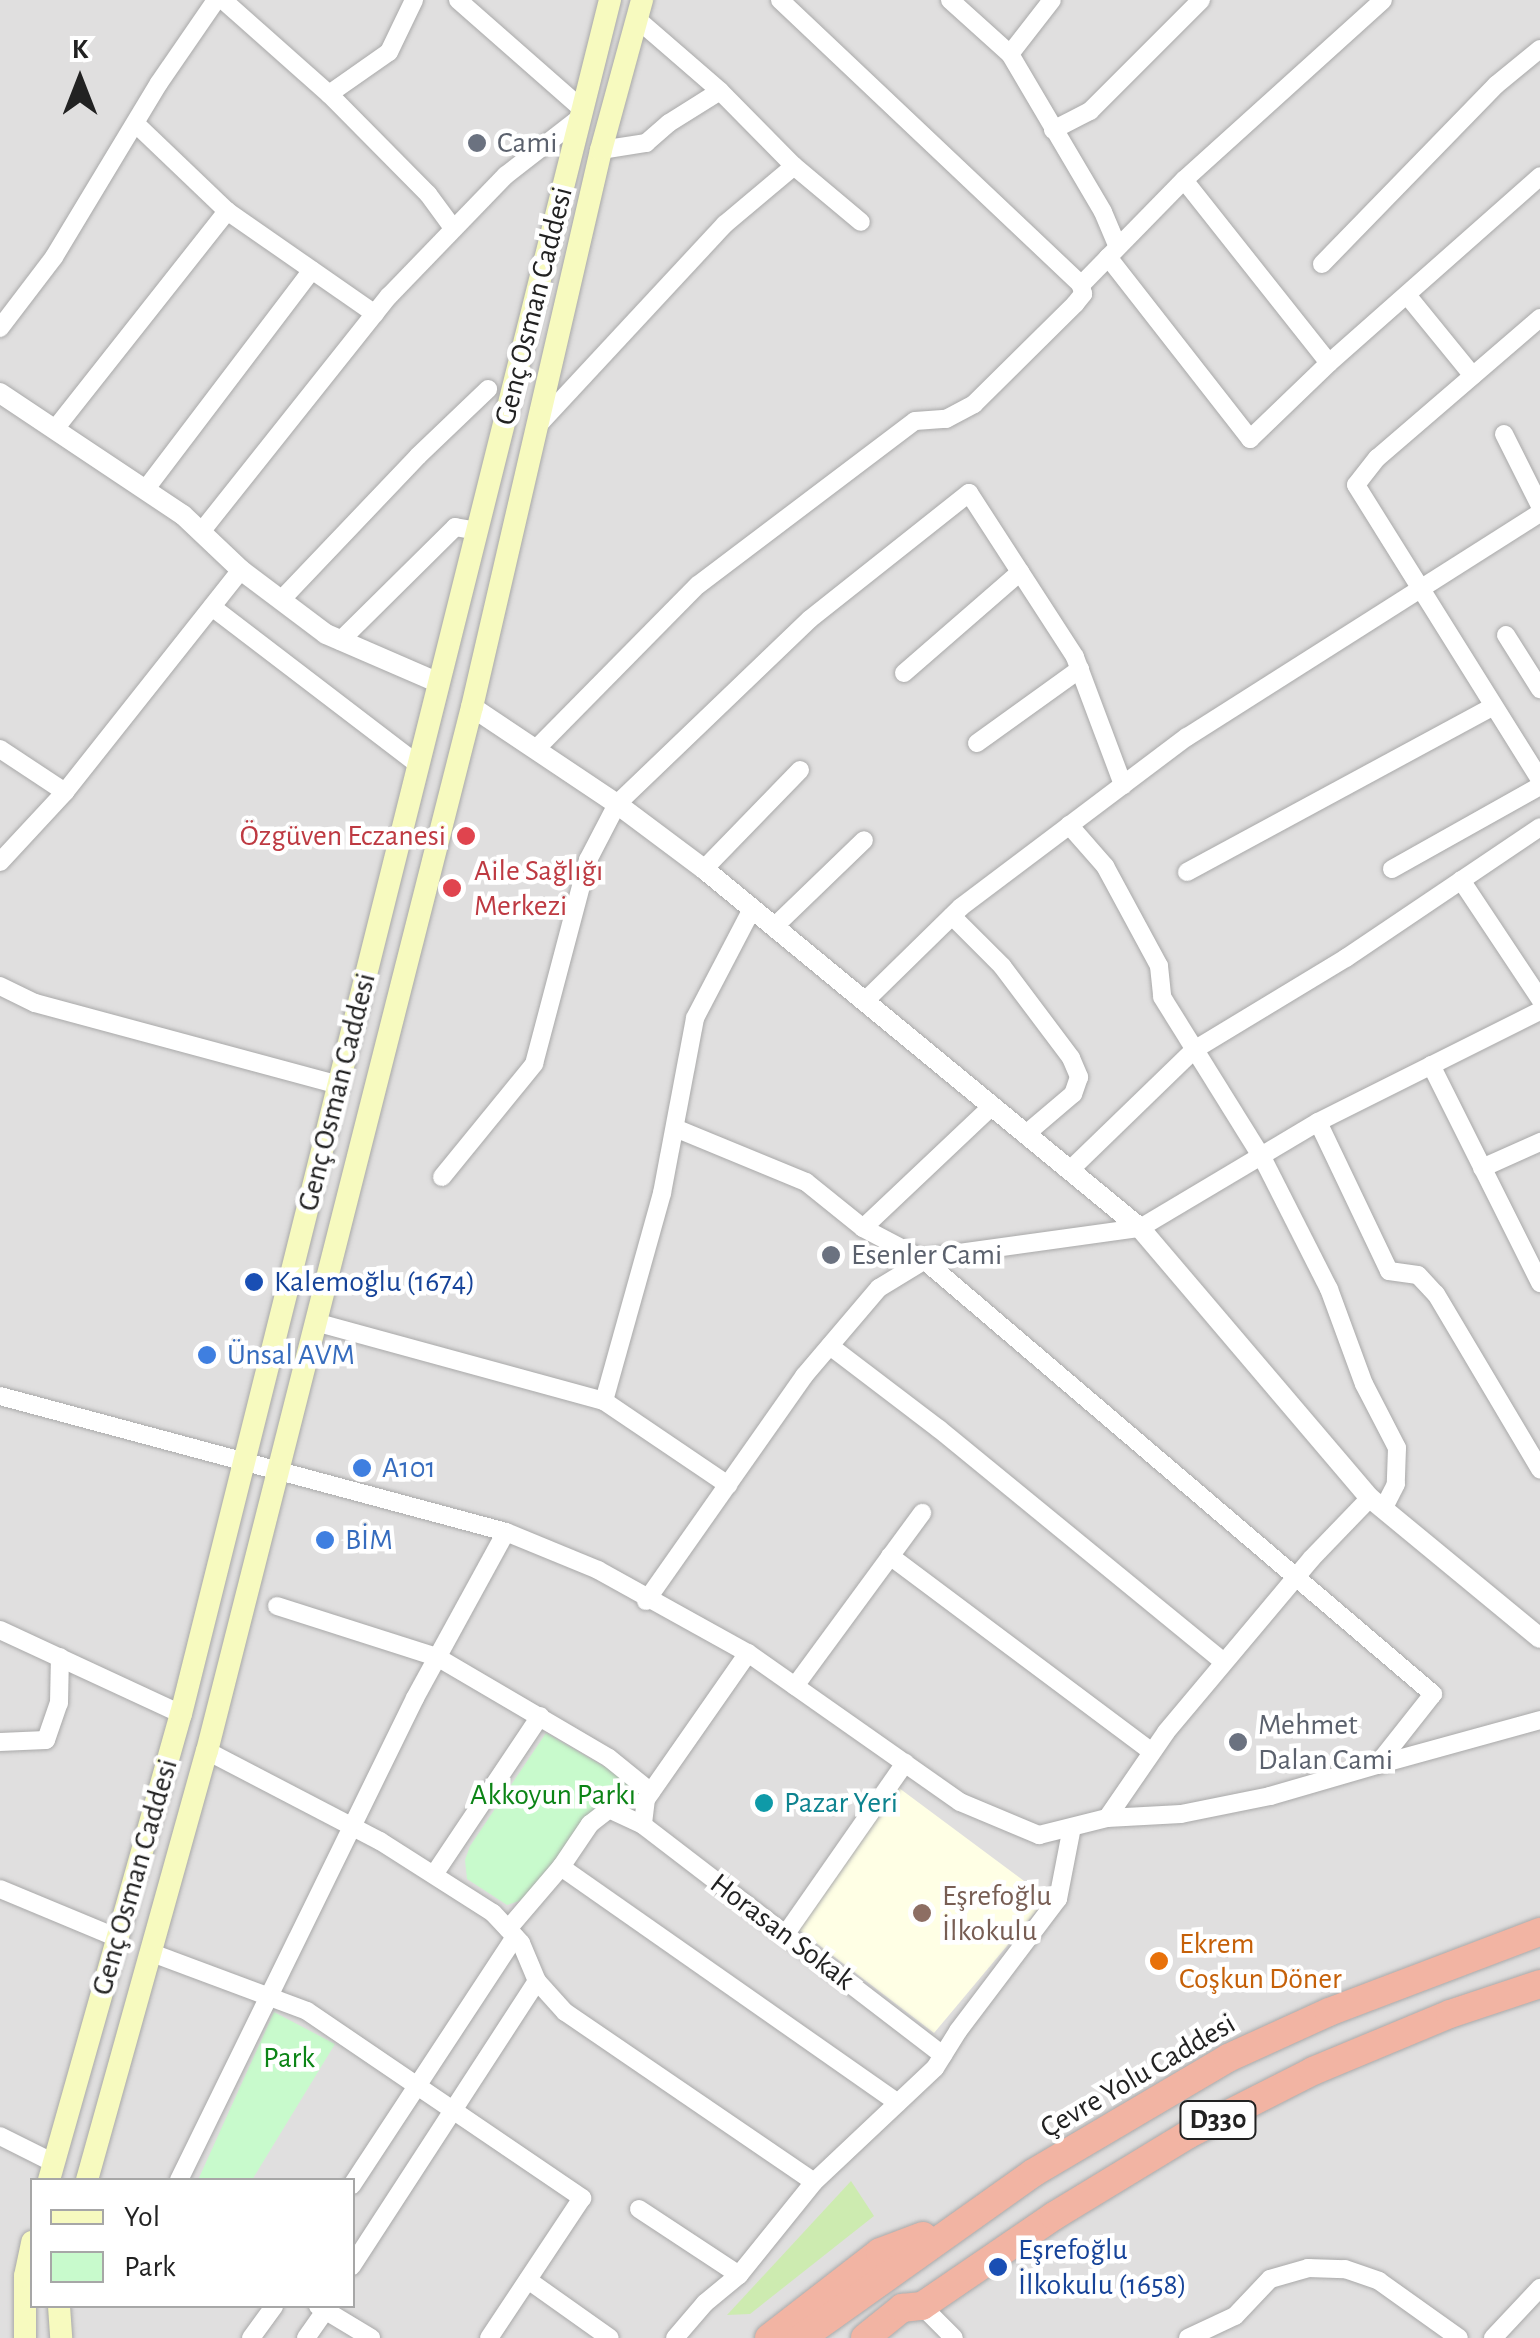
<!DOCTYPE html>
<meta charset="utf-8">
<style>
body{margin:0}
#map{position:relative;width:1540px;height:2338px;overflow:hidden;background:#f2efe9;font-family:"Alegreya Sans",sans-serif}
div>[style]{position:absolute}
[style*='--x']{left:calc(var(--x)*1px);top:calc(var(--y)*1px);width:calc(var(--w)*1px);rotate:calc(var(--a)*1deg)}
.residential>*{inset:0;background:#e0dfdf}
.education>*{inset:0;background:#ffffe5}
.grass>*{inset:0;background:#cdebb0}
.park>*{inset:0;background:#c8facc}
.roads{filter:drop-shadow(0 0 2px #a9a9a9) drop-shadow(0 0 2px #a9a9a9)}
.minor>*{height:18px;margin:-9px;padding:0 9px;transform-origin:9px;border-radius:9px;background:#fff}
.tertiary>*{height:20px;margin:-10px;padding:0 10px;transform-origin:10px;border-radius:10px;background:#fff}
.secondary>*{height:22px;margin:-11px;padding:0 11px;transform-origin:11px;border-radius:11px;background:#f7fabf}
.trunk>*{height:28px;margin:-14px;padding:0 14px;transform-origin:14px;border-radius:14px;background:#f2b4a3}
.dots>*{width:28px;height:28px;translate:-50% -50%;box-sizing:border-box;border:5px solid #fff;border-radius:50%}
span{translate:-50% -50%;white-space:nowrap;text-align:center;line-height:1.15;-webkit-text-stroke:9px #fff;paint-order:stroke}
.shield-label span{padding:2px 8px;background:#fff;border:2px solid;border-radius:8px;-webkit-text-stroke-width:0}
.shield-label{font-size:28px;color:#222;font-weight:700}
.worship-label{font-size:30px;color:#5b616d}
.left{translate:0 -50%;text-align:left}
.street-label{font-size:30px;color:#222}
.health-label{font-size:30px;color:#be3a42}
.right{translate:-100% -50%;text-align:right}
.transit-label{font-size:30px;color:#164399}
.shop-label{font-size:30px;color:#366cbe}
.park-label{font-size:30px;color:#0c8416}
.culture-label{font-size:30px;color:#0d838f}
.education-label{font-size:30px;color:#785e54}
.food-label{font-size:30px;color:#c56008}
.legend{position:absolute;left:30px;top:2178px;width:325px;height:130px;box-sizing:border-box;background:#fff;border:2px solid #a7a7a7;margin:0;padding:12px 18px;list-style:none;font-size:30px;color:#222}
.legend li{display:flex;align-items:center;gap:20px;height:50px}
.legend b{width:50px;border:2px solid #a7a7a7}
.north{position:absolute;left:30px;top:30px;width:100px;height:100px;-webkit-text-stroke:8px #fff;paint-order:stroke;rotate:0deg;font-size:28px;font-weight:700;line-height:40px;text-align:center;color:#222}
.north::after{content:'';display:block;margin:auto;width:35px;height:45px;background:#222;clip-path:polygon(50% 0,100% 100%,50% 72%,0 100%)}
</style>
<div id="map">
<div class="residential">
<i style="clip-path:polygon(evenodd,0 0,1540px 0,1540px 2338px,0 2338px,0 0,32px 2180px,352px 2180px,352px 2306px,32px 2306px,32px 2180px)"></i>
</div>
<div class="education">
<i style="clip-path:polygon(899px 1788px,1047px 1898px,934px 2033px,798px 1929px)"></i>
</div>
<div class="grass">
<i style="clip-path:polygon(851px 2181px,874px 2216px,750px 2314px,727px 2315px)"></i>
</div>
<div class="park">
<i style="clip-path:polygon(546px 1733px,636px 1785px,621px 1803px,598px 1804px,525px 1899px,507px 1905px,467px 1879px,465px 1860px,470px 1846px)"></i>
<i style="clip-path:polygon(274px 2012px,335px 2044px,252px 2180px,198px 2180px)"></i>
</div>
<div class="roads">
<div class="minor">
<i style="--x:223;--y:0;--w:142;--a:41.6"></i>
<i style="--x:329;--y:94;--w:141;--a:45.3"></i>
<i style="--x:428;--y:194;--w:42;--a:53.7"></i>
<i style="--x:458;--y:0;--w:167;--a:41.3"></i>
<i style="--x:780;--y:0;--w:415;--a:43.4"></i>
<i style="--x:1081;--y:285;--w:147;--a:-45.6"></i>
<i style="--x:1184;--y:180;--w:268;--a:-42.1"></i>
<i style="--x:950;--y:0;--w:81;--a:42"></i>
<i style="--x:1010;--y:54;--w:68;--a:-52.1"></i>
<i style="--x:637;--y:19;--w:110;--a:40.9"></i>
<i style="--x:720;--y:91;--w:105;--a:45.4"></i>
<i style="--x:794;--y:166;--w:87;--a:39.9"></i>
<i style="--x:1010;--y:54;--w:183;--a:59.5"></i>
<i style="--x:1103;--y:212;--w:38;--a:67"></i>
<i style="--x:329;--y:94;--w:73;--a:-35"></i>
<i style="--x:389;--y:52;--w:58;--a:-64.3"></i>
<i style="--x:136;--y:124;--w:126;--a:43.7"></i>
<i style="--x:227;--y:211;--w:180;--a:34.8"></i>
<i style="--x:1053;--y:130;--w:42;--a:-27.2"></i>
<i style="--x:1090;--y:111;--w:157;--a:-45"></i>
<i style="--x:601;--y:150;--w:46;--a:-8.8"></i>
<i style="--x:646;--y:143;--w:30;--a:-41"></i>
<i style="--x:669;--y:123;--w:60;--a:-32.1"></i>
<i style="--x:1184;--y:180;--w:233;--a:51.6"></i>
<i style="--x:1108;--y:257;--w:231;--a:52"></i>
<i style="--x:1250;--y:439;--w:110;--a:-43.9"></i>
<i style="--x:1329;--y:363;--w:282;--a:-41.5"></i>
<i style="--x:1322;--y:264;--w:250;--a:-45.8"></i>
<i style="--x:1496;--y:85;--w:57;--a:-39.3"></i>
<i style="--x:1407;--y:295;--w:104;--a:50.8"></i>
<i style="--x:1540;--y:318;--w:215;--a:139.3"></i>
<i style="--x:1377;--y:458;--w:34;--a:128"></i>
<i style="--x:1356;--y:485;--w:348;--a:58"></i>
<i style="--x:0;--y:328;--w:89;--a:-52.7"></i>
<i style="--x:54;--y:257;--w:203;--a:-58.9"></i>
<i style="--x:159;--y:83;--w:101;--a:-55.5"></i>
<i style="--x:541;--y:422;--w:270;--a:-47.1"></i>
<i style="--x:725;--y:224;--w:90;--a:-40"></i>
<i style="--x:55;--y:429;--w:278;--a:-51.7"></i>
<i style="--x:1504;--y:434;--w:80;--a:63.4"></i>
<i style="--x:145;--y:490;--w:276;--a:-52.8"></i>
<i style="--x:201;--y:532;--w:302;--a:-51.5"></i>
<i style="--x:389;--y:296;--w:168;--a:-46"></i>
<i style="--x:506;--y:175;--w:96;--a:-37.8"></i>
<i style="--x:281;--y:600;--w:199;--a:-46.4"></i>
<i style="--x:418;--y:456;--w:97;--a:-43.7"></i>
<i style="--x:212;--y:607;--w:260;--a:37.4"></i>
<i style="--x:1506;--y:635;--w:64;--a:57.8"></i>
<i style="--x:340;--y:641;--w:162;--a:-44.7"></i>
<i style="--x:455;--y:527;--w:22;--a:10"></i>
<i style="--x:904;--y:673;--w:154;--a:-41"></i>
<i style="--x:977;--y:743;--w:127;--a:-35.7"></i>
<i style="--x:537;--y:748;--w:229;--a:-45.4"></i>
<i style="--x:698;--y:585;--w:272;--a:-37.1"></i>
<i style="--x:915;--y:421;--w:31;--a:-4"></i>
<i style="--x:946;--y:419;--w:32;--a:-28"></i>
<i style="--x:974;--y:404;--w:142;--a:-44.7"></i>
<i style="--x:1075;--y:304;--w:13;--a:-51"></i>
<i style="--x:1083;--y:294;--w:9;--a:-103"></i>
<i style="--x:0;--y:749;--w:78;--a:33.5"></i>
<i style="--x:1069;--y:825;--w:55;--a:48.7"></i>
<i style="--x:1105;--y:866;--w:114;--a:61.6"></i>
<i style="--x:1159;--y:966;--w:31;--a:84"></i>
<i style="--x:1162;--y:997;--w:191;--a:58.1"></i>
<i style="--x:1263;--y:1159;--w:146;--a:63.1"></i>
<i style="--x:1329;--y:1289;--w:101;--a:69.8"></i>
<i style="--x:1364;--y:1384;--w:72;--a:62.7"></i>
<i style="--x:1397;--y:1448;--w:36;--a:92"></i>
<i style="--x:1396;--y:1484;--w:28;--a:117"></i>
<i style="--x:0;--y:862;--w:96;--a:-47.1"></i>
<i style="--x:65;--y:792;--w:283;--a:-51.6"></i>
<i style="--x:704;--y:869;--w:138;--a:-45.9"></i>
<i style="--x:1392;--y:869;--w:170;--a:-29.3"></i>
<i style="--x:1187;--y:872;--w:347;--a:-28.4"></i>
<i style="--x:1461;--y:880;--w:143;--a:56.4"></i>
<i style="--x:952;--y:916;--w:71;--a:45"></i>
<i style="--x:1002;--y:966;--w:115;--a:53.1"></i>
<i style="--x:1071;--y:1058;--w:21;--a:67"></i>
<i style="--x:1079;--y:1077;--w:18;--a:109"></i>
<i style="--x:1073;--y:1094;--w:62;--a:139.6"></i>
<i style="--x:774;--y:927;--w:125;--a:-44"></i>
<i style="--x:0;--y:986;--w:39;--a:26"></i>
<i style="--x:35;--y:1003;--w:315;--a:15.1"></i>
<i style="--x:865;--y:1001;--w:134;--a:-44.4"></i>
<i style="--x:961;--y:907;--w:283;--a:-37"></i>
<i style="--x:1187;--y:737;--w:418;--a:-32.4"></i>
<i style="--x:1431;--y:1065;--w:244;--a:63.4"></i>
<i style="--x:1318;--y:1122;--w:165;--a:64.5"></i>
<i style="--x:1389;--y:1271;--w:29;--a:8"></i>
<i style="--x:1418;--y:1275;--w:26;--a:47"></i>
<i style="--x:1436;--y:1294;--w:204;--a:59.3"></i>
<i style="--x:675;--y:1128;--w:142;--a:22.4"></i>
<i style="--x:806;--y:1182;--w:73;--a:38.9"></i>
<i style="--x:863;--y:1228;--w:69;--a:27.7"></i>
<i style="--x:924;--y:1260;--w:669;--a:40.45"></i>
<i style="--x:1433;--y:1694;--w:90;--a:128.3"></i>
<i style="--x:1377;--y:1765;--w:169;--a:-15.4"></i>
<i style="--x:1482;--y:1168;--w:64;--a:-24.1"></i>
<i style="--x:1070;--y:1170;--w:173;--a:-44.1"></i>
<i style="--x:1194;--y:1050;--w:178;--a:-31.2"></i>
<i style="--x:1346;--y:958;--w:234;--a:-34"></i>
<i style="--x:442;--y:1177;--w:146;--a:-50.8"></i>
<i style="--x:534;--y:1064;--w:211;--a:-75.2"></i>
<i style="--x:588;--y:860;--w:63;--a:-62.6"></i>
<i style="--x:617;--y:804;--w:267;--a:-43.8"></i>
<i style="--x:810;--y:619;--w:203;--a:-38.4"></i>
<i style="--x:969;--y:493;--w:195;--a:57.1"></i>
<i style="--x:1075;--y:657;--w:137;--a:69.4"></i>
<i style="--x:863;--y:1228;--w:178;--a:-43.4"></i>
<i style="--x:315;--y:1322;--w:300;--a:15.3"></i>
<i style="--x:604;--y:1401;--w:150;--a:34.1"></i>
<i style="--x:830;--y:1346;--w:137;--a:37.3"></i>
<i style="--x:939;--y:1429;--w:368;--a:39.3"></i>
<i style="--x:0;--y:1396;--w:524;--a:15.04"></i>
<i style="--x:506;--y:1532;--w:100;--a:22.4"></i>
<i style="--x:598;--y:1570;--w:171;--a:29"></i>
<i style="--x:748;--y:1653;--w:259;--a:35.1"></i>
<i style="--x:960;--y:1802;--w:86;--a:22.7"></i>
<i style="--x:1039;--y:1835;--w:70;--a:-14"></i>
<i style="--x:1107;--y:1818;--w:104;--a:-55.5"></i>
<i style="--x:1166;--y:1732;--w:227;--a:-50"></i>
<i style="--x:1312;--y:1558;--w:83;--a:-46"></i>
<i style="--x:604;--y:1401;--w:216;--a:-74.4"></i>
<i style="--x:662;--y:1193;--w:178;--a:-79.3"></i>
<i style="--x:695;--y:1018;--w:123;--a:-62.4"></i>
<i style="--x:890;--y:1556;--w:327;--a:36.8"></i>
<i style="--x:646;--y:1601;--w:275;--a:-54.9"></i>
<i style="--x:804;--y:1376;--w:116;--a:-49.6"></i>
<i style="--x:879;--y:1288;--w:60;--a:-31.3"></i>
<i style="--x:930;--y:1257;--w:212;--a:-7.9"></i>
<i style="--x:1140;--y:1228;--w:207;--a:-30.8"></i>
<i style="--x:1318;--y:1122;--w:248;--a:-26.6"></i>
<i style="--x:277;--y:1606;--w:168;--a:17.7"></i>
<i style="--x:437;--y:1657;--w:199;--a:30.4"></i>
<i style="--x:609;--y:1758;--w:54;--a:39"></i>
<i style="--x:0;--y:1630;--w:200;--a:24.9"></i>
<i style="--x:748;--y:1653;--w:178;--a:124.9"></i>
<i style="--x:646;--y:1799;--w:26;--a:97"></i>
<i style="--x:643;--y:1825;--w:378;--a:37.5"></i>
<i style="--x:795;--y:1686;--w:215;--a:-53.7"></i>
<i style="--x:0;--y:1742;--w:46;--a:-2.5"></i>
<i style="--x:46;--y:1740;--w:39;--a:-71"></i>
<i style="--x:59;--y:1703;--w:46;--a:-88.8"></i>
<i style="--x:207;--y:1751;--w:195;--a:27.5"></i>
<i style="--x:380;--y:1841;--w:134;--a:32.5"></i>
<i style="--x:493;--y:1913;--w:41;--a:47"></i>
<i style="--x:521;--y:1943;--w:41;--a:67.2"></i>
<i style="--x:537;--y:1981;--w:340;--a:123"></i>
<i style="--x:1107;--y:1818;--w:74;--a:-3.1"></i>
<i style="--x:1181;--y:1814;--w:91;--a:-11.4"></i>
<i style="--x:1270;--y:1796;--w:111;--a:-16.2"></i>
<i style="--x:1377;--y:1765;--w:9;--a:-54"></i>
<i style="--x:561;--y:1867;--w:411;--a:35"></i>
<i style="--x:435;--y:1873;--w:189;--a:-56.2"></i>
<i style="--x:0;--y:1889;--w:128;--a:22.6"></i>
<i style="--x:508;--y:1929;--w:82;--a:-49.5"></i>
<i style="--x:561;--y:1867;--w:52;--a:-56"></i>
<i style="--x:590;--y:1824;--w:24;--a:-38"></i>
<i style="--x:609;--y:1809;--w:38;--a:25"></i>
<i style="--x:785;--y:1935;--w:210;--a:-55.1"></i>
<i style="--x:152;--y:1953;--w:165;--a:20.5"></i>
<i style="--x:307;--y:2011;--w:333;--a:34.2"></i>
<i style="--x:582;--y:2198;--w:168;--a:123.6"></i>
<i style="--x:537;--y:1981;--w:42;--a:47.9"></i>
<i style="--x:565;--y:2012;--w:301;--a:34.3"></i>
<i style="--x:0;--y:2136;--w:60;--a:26.6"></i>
<i style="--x:179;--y:2180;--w:537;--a:-63.91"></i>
<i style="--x:415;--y:1698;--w:189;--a:-61.3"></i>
<i style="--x:352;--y:2185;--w:297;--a:-56.7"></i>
<i style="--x:639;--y:2209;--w:120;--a:33.4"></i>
<i style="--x:528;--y:2280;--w:100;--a:35.3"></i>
<i style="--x:318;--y:2306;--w:62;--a:31.1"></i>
<i style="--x:922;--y:2306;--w:45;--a:45"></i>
<i style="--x:251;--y:2338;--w:39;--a:-54"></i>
<i style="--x:306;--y:2338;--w:39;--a:-55"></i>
<i style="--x:675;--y:2338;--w:46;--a:-49.4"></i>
<i style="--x:705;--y:2303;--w:44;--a:-39.5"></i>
<i style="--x:739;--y:2275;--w:119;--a:-51.1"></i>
<i style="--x:814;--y:2182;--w:166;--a:-43.3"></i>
<i style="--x:935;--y:2068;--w:44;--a:-58.1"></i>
<i style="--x:958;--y:2031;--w:166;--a:-52.9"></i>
<i style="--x:1058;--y:1899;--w:73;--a:-79"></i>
<i style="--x:1188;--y:2338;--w:52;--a:-25.1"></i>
<i style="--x:1235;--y:2316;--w:51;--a:-46.6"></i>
<i style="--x:1270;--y:2279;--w:40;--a:-16"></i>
<i style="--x:1308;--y:2268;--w:37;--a:2"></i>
<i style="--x:1345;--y:2269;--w:36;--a:19"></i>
<i style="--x:1379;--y:2281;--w:98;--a:35.5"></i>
<i style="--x:1493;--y:2338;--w:69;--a:-46.8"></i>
</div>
<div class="tertiary">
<i style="--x:0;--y:393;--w:220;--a:33.7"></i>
<i style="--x:183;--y:515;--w:80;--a:43.5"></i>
<i style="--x:241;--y:570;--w:106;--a:37"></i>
<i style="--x:326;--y:634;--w:123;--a:23.4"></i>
<i style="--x:472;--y:707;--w:174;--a:33.8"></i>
<i style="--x:617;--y:804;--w:109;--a:36.8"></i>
<i style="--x:704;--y:869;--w:565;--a:39.47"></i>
<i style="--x:1140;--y:1228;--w:355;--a:49.6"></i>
<i style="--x:1370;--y:1498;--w:220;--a:39.5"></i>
</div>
<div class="secondary">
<i style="--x:49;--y:2180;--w:484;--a:-74.2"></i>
<i style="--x:181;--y:1714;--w:1767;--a:-75.95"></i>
<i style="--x:87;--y:2180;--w:445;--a:-74.4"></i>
<i style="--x:207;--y:1751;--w:1077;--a:-75.76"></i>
<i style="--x:472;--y:707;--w:572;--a:-76.96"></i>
<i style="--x:601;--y:150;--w:156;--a:-74.7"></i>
<i style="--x:59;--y:2306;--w:32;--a:86"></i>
<i style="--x:25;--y:2338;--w:62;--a:-90"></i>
<i style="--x:25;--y:2276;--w:35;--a:-78"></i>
</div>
<div class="trunk">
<i style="--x:769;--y:2338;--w:140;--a:-37.8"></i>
<i style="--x:880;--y:2252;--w:46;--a:-20.4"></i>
<i style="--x:801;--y:2338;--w:285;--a:-35.4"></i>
<i style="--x:1033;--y:2173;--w:226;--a:-30.5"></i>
<i style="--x:1228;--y:2058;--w:111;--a:-24.5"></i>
<i style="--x:1329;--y:2012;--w:226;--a:-20.8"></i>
<i style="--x:865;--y:2338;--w:48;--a:-39"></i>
<i style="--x:902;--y:2308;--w:20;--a:-6"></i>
<i style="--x:922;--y:2306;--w:160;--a:-34.3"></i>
<i style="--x:1054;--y:2216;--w:158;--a:-31.3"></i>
<i style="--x:1189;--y:2134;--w:139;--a:-26.9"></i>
<i style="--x:1313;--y:2071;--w:148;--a:-22.6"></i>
<i style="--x:1450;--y:2014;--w:95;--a:-18.4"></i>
</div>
</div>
<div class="dots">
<i style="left:477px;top:143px;background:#6b7280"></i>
<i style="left:466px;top:836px;background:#e0444e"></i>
<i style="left:452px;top:888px;background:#e0444e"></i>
<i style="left:831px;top:1255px;background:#6b7280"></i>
<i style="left:254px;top:1282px;background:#1a4fb4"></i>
<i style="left:207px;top:1355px;background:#3f7fe0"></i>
<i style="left:362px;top:1468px;background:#3f7fe0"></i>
<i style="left:325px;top:1540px;background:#3f7fe0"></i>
<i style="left:1238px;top:1742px;background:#6b7280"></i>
<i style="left:764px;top:1803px;background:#0f9aa8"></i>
<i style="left:922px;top:1913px;background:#8d6e63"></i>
<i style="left:1159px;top:1961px;background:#e8710a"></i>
<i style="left:998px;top:2267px;background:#1a4fb4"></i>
</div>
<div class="shield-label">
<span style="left:1218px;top:2120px">D330</span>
</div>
<div class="worship-label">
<span class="left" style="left:497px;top:143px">Cami</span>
<span class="left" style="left:851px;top:1255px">Esenler Cami</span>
<span class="left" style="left:1258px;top:1742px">Mehmet<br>Dalan Cami</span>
</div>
<div class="street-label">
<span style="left:534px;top:306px;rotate:-76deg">Genç Osman Caddesi</span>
<span style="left:337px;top:1092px;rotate:-76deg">Genç Osman Caddesi</span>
<span style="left:135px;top:1877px;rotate:-74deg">Genç Osman Caddesi</span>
<span style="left:782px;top:1932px;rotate:37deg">Horasan Sokak</span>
<span style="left:1138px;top:2076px;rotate:-30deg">Çevre Yolu Caddesi</span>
</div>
<div class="health-label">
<span class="right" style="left:446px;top:836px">Özgüven Eczanesi</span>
<span class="left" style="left:474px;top:888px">Aile Sağlığı<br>Merkezi</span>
</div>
<div class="transit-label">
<span class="left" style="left:274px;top:1282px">Kalemoğlu (1674)</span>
<span class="left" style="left:1018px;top:2267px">Eşrefoğlu<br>İlkokulu (1658)</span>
</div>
<div class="shop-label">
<span class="left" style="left:227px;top:1355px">Ünsal AVM</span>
<span class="left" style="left:382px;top:1468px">A101</span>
<span class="left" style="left:345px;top:1540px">BİM</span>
</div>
<div class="park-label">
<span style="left:553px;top:1795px">Akkoyun Parkı</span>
<span style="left:289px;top:2058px">Park</span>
</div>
<div class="culture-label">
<span class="left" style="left:784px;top:1803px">Pazar Yeri</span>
</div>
<div class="education-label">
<span class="left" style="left:942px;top:1913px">Eşrefoğlu<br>İlkokulu</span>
</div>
<div class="food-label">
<span class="left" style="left:1179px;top:1961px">Ekrem<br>Coşkun Döner</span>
</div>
<ul class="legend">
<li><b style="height:12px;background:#f7fabf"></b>Yol</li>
<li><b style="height:28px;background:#c8facc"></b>Park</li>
</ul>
<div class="north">K</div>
</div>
